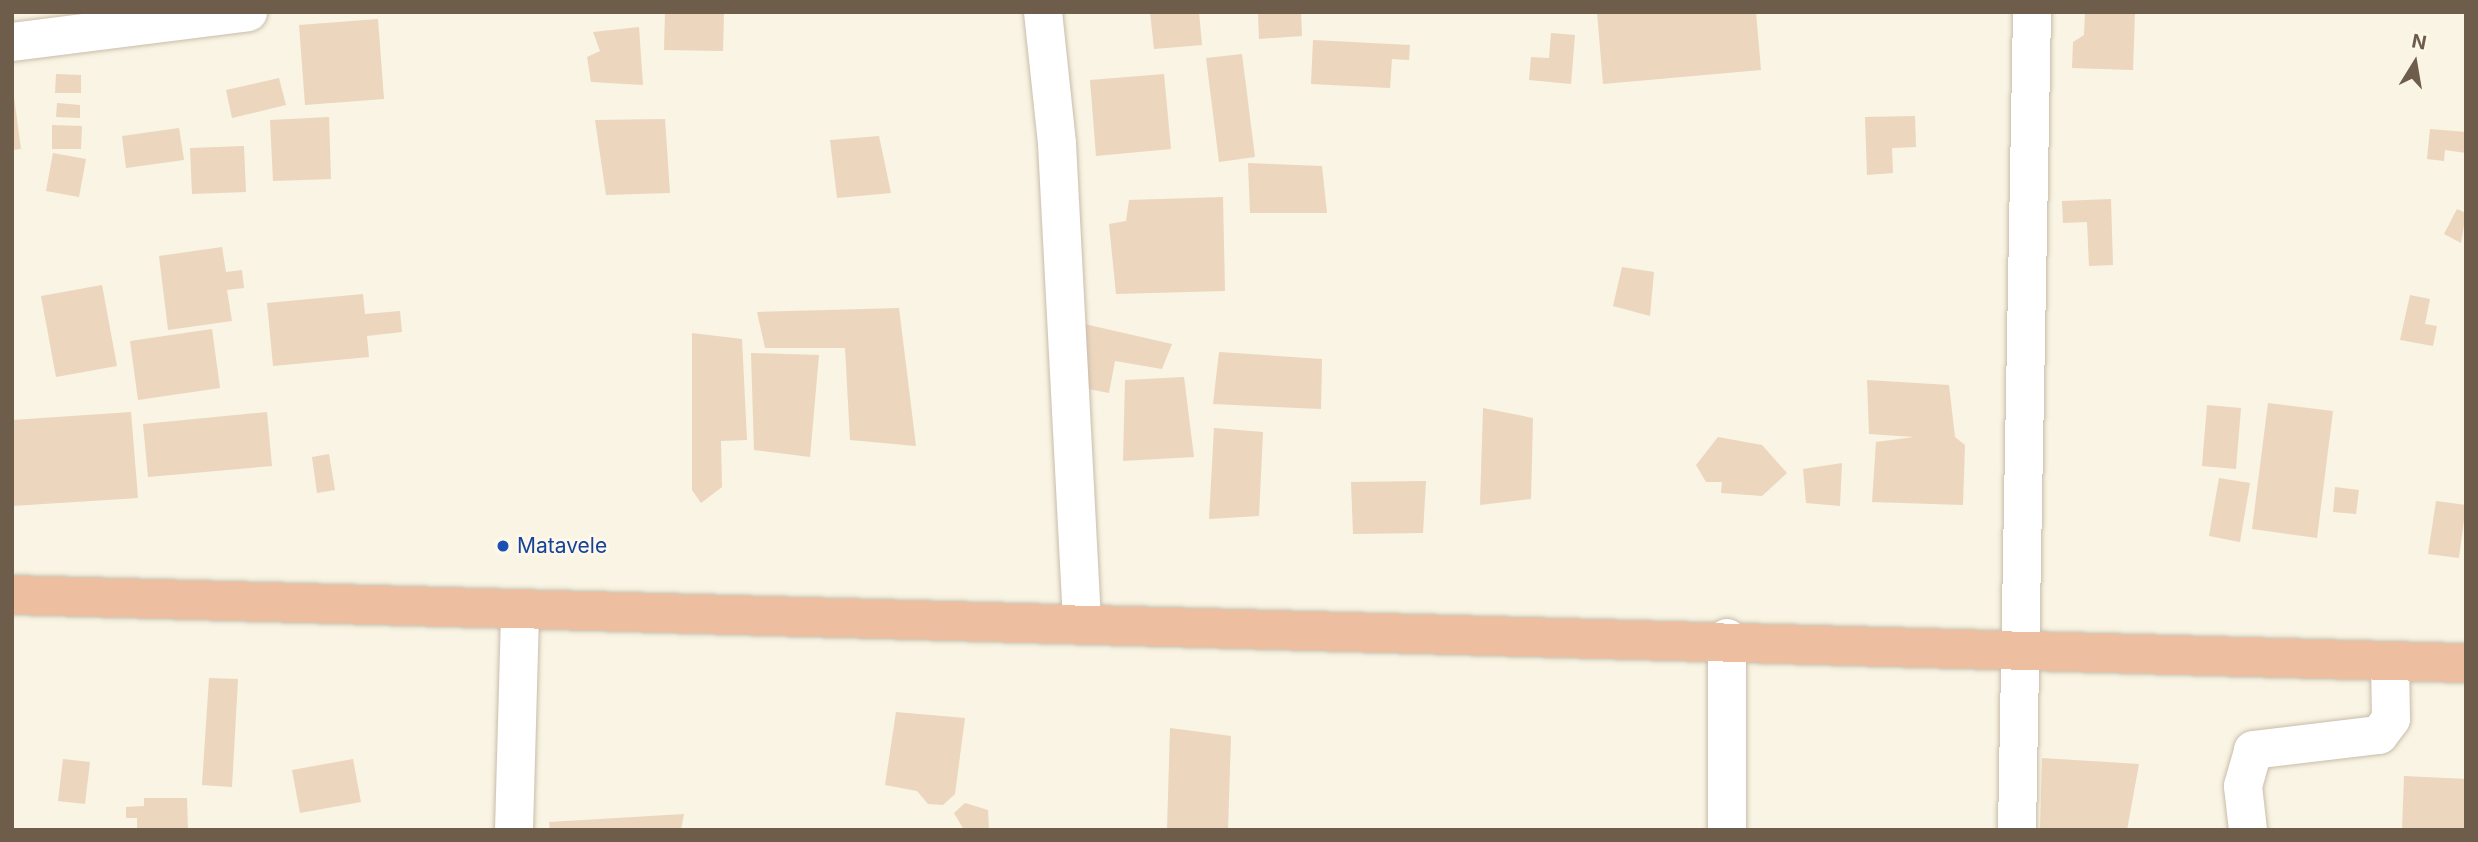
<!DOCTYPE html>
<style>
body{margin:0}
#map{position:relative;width:2478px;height:842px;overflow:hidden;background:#f9f4e3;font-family:Inter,sans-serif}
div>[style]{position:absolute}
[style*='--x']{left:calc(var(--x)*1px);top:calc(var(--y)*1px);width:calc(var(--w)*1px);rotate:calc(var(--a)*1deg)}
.building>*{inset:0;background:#ecd6be}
.roads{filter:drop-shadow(0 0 2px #c9bcab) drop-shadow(0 0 2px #c9bcab)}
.minor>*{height:38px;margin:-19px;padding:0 19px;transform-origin:19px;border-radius:19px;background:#fff}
.highway>*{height:38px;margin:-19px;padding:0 19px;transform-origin:19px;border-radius:19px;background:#edbfa0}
.dots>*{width:19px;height:19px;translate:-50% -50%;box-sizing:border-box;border:4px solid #fdf8e9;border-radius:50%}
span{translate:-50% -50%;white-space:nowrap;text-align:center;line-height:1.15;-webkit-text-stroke:5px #fdf8e9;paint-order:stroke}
.transit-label{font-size:21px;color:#164399}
.left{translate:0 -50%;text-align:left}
.frame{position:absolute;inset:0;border:14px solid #6f5d4c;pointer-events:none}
.north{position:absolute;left:2380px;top:28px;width:70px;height:70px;-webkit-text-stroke:5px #fdf8e9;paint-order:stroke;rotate:11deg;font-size:19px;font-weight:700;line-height:28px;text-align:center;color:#6f5d4c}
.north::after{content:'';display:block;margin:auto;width:24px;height:32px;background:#6f5d4c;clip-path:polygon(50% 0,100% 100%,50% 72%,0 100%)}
</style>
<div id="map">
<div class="building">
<i style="clip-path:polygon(665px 12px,724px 12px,723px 51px,664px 50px)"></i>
<i style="clip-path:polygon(1150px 12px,1199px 12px,1202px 45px,1154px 49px)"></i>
<i style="clip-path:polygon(1258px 12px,1301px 12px,1302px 36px,1259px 39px)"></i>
<i style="clip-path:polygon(1597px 12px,1756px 12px,1761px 70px,1603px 84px)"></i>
<i style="clip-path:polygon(2085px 12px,2135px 12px,2133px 70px,2072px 68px,2073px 42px,2084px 35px)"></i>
<i style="clip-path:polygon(378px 19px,384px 99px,305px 105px,299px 25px)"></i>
<i style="clip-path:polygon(639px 27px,643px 85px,591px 82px,587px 57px,600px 51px,593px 32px)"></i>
<i style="clip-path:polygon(1551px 33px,1575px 35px,1571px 84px,1529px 80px,1531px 57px,1549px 58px)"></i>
<i style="clip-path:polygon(1313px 40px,1410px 45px,1409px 60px,1392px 59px,1390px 88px,1311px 84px)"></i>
<i style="clip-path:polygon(1242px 54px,1255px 157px,1219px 162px,1206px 58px)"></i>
<i style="clip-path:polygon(56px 74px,81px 75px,81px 93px,55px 93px)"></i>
<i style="clip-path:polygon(1164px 74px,1171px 149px,1096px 156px,1090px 80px)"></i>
<i style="clip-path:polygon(279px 78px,286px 105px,232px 118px,226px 90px)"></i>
<i style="clip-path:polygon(12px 82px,21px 149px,12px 150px)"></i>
<i style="clip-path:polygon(57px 103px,80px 105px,80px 118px,56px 117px)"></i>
<i style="clip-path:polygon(1915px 116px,1916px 147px,1892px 148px,1893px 173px,1867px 175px,1865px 117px)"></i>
<i style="clip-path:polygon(329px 117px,331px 179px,273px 181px,270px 120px)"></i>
<i style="clip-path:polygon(665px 119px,670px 193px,606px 195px,595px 120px)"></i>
<i style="clip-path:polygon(52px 125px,82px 126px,81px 149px,52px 149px)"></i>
<i style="clip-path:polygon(179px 128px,184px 160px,126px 168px,122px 136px)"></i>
<i style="clip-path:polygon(2430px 129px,2466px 132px,2466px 153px,2445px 150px,2444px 161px,2427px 159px)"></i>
<i style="clip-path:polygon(879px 136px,891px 193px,837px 198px,830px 140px)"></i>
<i style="clip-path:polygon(244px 146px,246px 192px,192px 194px,190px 148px)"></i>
<i style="clip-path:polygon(53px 153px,86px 159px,79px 197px,46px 191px)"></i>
<i style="clip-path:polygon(1248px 163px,1322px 166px,1327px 213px,1250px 213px)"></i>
<i style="clip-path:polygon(1223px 197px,1225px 291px,1116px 294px,1109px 224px,1126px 221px,1129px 200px)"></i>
<i style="clip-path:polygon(2111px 199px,2113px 265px,2089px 266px,2087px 222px,2063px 223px,2062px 201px)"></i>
<i style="clip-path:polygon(2457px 209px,2466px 213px,2461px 243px,2444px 234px)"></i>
<i style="clip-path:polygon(222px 247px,226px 272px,242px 270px,244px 288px,227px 290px,232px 321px,168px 330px,159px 256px)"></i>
<i style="clip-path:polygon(1622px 267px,1654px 272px,1650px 316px,1613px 306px)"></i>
<i style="clip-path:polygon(102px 285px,117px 366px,56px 377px,41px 296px)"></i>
<i style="clip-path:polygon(363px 294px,365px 314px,400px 311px,402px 332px,367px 336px,369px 357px,273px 366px,267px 303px)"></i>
<i style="clip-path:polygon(2410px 295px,2430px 299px,2425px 324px,2437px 326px,2433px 346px,2400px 340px)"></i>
<i style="clip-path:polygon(899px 308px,916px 446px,850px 440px,845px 348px,765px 348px,757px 312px)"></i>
<i style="clip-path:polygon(1080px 323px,1172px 344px,1162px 369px,1115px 361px,1109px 393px,1083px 388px)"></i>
<i style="clip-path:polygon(212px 329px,220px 388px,138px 400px,130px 341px)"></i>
<i style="clip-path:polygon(692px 333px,742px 339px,747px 440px,721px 441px,722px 487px,701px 503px,692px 490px)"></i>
<i style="clip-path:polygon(1219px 352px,1322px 359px,1321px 409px,1213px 404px)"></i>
<i style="clip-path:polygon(751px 353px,819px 355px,810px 457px,754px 450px)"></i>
<i style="clip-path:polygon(1184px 377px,1194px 457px,1123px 461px,1125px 380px)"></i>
<i style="clip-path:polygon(1867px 380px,1949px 385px,1955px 437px,1965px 445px,1963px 505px,1872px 502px,1876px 442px,1914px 437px,1869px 434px)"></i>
<i style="clip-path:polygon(2268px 403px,2333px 411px,2317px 538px,2252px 529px)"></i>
<i style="clip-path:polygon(2207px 405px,2241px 408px,2236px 469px,2202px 466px)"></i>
<i style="clip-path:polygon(1483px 408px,1533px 418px,1531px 499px,1480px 505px)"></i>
<i style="clip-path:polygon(131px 412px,138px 498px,12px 506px,12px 420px)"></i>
<i style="clip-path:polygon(267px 412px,272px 466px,148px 477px,143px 424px)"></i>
<i style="clip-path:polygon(1214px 428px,1263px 432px,1259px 516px,1209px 519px)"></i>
<i style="clip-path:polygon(1718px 437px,1762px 445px,1787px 473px,1762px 496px,1721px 493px,1722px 482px,1706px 482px,1696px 465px)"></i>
<i style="clip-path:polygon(329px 454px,335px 490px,317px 493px,312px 457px)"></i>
<i style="clip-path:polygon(1842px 463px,1840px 506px,1806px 503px,1803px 469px)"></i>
<i style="clip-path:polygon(2219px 478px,2250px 483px,2240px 542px,2209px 536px)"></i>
<i style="clip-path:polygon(1426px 481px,1423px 533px,1353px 534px,1351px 482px)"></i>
<i style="clip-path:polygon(2335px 487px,2359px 490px,2356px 514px,2333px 512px)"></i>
<i style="clip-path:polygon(2436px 501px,2466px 505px,2459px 558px,2428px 554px)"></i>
<i style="clip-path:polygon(209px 678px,238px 679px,232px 787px,202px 785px)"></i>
<i style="clip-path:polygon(896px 712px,965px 718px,955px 794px,943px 805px,928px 804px,917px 791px,885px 785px)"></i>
<i style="clip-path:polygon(1170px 728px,1231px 736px,1228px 830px,1167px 830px)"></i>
<i style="clip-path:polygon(2042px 758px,2139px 764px,2127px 830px,2040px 830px)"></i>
<i style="clip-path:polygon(63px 759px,90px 762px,85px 804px,58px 801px)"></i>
<i style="clip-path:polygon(353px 759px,361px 802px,300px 813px,292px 770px)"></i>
<i style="clip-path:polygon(2404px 776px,2466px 779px,2466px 830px,2402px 830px)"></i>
<i style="clip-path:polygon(144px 798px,187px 798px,188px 830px,137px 830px,137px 818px,126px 818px,126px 807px,144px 806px)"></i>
<i style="clip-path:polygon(965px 803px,988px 810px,989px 830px,964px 830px,954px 813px)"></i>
<i style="clip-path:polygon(684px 814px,681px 830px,550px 830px,549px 822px)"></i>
</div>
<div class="roads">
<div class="minor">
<i style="--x:1043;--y:12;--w:133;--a:83.9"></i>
<i style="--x:1057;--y:144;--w:480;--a:87"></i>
<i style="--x:12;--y:42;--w:238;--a:-7.2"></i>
<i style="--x:1727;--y:638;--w:192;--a:90"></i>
<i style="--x:514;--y:830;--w:220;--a:-88.4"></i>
<i style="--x:2017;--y:830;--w:818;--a:-88.95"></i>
<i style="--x:2248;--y:830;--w:44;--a:-96.5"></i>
<i style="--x:2243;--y:786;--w:37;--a:-74"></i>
<i style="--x:2253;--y:750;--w:127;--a:-6.8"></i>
<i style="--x:2379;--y:735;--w:20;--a:-53"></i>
<i style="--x:2391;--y:719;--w:56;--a:-91"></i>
</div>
<div class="highway">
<i style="--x:12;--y:595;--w:2455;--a:1.59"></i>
</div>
</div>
<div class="dots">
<i style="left:503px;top:546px;background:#1a4fb4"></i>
</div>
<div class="transit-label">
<span class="left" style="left:517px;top:546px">Matavele</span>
</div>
<div class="frame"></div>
<div class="north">N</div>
</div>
